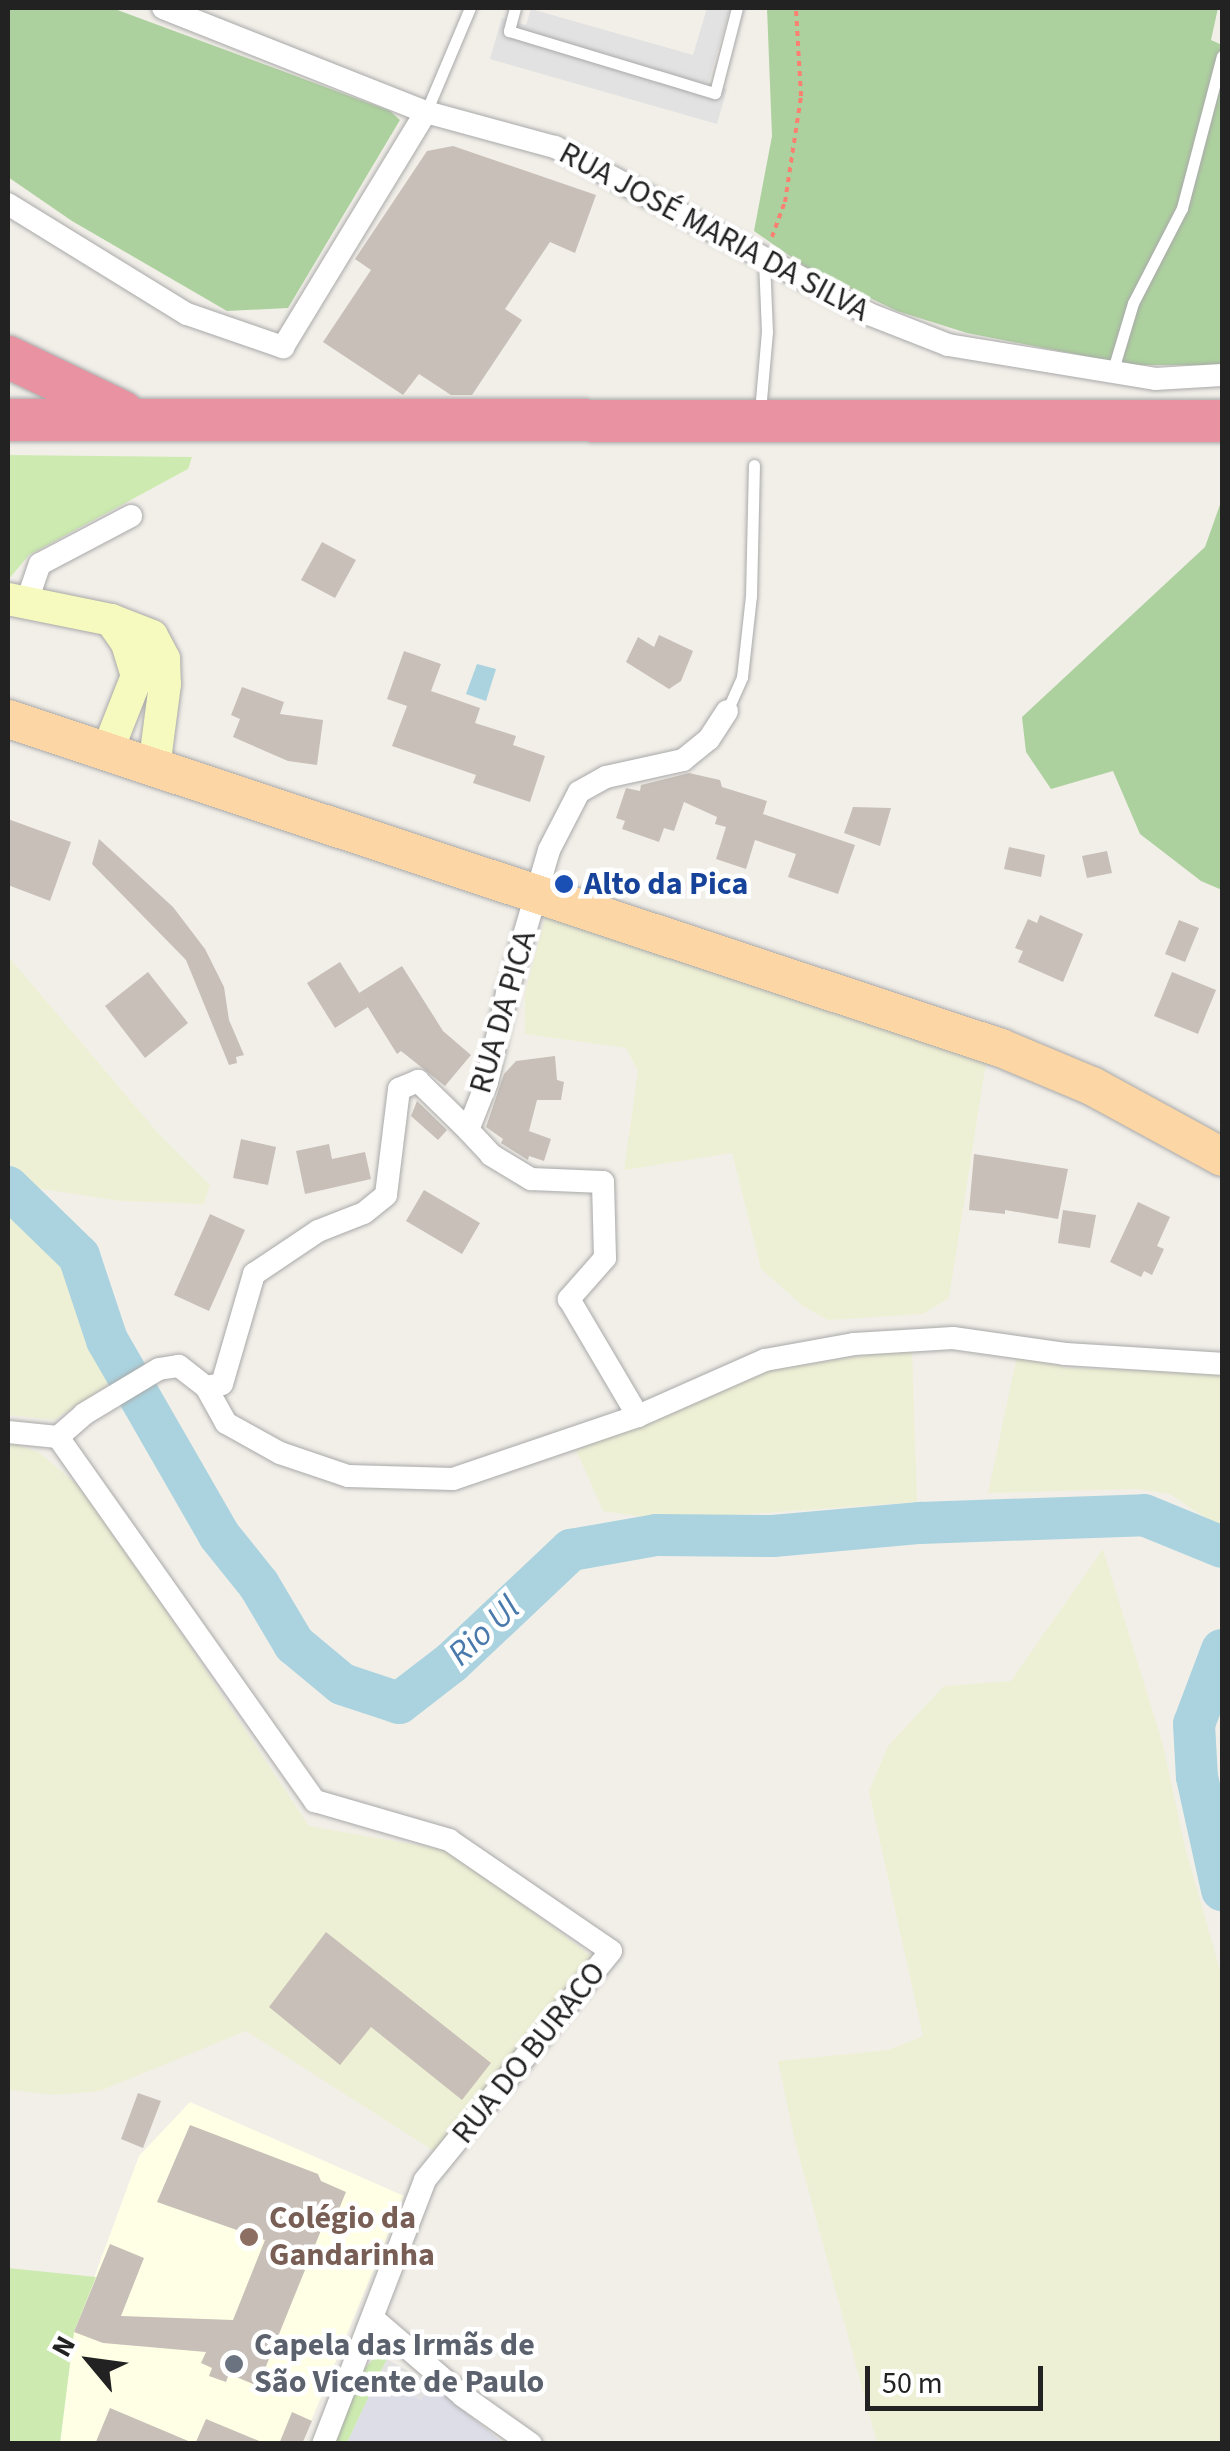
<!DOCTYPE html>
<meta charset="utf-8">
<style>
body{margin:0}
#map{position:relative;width:1230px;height:2451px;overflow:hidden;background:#f2efe9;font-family:"Source Sans 3",sans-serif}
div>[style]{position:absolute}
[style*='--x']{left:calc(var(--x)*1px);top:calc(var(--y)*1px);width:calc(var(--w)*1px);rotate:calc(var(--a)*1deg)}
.education>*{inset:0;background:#ffffe5}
.farmland>*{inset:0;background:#eef0d5}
.grass>*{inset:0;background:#cdebb0}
.forest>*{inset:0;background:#add19e}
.parking>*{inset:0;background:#e2e2e2}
.plaza>*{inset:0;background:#dddde8}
.water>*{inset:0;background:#aad3df}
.river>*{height:42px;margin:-21px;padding:0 21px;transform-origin:21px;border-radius:21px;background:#aad3df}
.building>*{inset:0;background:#c7bfb8}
.path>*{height:4px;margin-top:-2px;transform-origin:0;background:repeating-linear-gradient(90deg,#fa8072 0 5px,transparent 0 10px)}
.roads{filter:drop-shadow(0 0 2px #a9a9a9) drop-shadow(0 0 2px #a9a9a9)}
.lane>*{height:11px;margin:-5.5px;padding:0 5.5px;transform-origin:5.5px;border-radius:5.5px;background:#fff}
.street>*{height:22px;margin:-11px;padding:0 11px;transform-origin:11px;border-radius:11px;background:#fff}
.secondary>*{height:32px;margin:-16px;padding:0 16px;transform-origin:16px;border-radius:16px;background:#f7fabf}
.primary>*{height:38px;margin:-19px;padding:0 19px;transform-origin:19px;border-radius:19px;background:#fcd6a4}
.highway>*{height:42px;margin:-21px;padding:0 21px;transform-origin:21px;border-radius:21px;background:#e892a2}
.dots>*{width:28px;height:28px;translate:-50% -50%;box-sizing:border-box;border:5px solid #fff;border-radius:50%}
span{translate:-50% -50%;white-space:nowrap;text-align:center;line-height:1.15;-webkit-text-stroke:9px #fff;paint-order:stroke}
.street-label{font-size:32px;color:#222}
.transit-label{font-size:32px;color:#164399;font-weight:700}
.left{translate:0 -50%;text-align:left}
.education-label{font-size:32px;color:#785e54;font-weight:700}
.worship-label{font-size:32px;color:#5b616d;font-weight:700}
.water-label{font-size:35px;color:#4a7aab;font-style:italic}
.frame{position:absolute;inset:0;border:10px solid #222;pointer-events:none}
.north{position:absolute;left:40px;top:2311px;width:100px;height:100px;-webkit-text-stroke:8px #fff;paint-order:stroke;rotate:299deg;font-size:28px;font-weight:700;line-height:40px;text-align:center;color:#222}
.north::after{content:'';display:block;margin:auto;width:35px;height:45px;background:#222;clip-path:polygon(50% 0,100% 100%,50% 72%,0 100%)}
.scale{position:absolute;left:865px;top:2366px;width:178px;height:45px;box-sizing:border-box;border:5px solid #222;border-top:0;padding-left:12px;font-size:30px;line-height:35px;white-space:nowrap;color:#222;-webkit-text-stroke:8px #fff;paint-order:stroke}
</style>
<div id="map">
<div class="education">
<i style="clip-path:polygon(190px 2102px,404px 2196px,302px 2443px,60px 2444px,74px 2332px,139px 2156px)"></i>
</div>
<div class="farmland">
<i style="clip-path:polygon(546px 915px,987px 1056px,949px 1298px,923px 1314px,828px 1320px,803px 1306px,761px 1269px,732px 1153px,624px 1170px,638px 1071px,626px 1048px,525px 1034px,525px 993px)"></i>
<i style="clip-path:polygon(8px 956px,158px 1133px,210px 1185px,204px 1204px,120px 1201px,36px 1188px,8px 1173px)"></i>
<i style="clip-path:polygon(8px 1199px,61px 1250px,118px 1378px,54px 1420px,8px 1415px)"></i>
<i style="clip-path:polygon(912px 1348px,917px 1502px,664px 1520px,603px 1511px,576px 1450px,763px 1371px)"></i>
<i style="clip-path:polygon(1017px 1356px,1067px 1368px,1222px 1373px,1222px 1529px,1170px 1494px,1136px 1489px,988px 1493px)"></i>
<i style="clip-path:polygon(8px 1441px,40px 1453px,89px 1495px,309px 1826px,451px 1851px,594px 1958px,472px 2113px,460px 2115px,449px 2129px,447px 2142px,437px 2153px,246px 2031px,100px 2091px,55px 2095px,8px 2090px)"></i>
<i style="clip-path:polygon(1103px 1549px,1163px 1745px,1186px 1851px,1222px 1977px,1222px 2443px,877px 2443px,795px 2141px,778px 2061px,888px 2050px,923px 2036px,869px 1791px,888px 1746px,944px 1686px,1011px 1681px)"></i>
</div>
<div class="grass">
<i style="clip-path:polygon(8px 455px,192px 457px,188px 469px,29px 555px,8px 580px)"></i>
<i style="clip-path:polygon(8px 2268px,96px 2277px,74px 2332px,60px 2443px,8px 2443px)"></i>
<i style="clip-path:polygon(375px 2357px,387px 2359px,347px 2443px,331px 2444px,361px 2373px)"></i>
</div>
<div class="forest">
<i style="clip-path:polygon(8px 8px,112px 8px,390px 111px,400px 120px,288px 308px,227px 311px,72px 221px,8px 177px)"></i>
<i style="clip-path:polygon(767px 8px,1218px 8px,1211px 40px,1222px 45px,1222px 365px,1131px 365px,967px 333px,897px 311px,806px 267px,754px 231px,772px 136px)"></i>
<i style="clip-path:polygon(1222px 499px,1222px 890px,1201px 881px,1140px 834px,1113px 771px,1051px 789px,1026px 752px,1022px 717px,1205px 547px)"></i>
</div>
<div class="parking">
<i style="clip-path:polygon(707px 8px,730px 8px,708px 83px,727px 89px,717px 124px,490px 59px,502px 18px,526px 25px,531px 9px,693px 55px)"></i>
<i style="clip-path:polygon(387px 2359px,430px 2383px,421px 2400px,378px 2377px)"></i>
</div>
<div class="plaza">
<i style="clip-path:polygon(378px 2377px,421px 2400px,430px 2383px,503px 2443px,347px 2443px)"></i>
</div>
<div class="water">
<i style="clip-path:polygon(477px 664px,496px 669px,486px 701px,466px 694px)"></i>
</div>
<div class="river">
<i style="--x:8;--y:1187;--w:99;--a:44.2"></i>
<i style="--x:79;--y:1256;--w:89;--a:71.6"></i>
<i style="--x:107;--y:1340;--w:225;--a:60.1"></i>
<i style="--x:219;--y:1535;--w:64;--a:51.3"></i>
<i style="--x:259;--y:1585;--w:69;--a:59.3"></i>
<i style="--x:294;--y:1644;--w:62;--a:39.8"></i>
<i style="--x:342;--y:1684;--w:60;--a:18.4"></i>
<i style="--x:399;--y:1703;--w:66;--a:-37.6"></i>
<i style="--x:451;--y:1663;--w:165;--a:-43.3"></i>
<i style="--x:571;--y:1550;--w:86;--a:-10"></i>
<i style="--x:656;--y:1535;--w:117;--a:0.5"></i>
<i style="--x:773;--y:1536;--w:148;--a:-5.1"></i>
<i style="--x:920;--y:1523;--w:224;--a:-2"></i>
<i style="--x:1144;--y:1515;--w:84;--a:22.3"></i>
<i style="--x:1222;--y:1650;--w:79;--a:110.7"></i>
<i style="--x:1194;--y:1724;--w:53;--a:86.8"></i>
<i style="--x:1197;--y:1777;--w:116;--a:77.5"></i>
</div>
<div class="building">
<i style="clip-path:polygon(453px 146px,596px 195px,575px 253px,550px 242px,505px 309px,522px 320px,472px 395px,451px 395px,419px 374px,403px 395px,323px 342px,371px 270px,355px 259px,427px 151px)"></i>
<i style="clip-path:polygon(322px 542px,356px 560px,335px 598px,301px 580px)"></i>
<i style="clip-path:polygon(659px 635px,693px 651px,681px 681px,669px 689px,626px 662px,638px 637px,654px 647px)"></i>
<i style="clip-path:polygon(404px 651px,441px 664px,431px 691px,480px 708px,475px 723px,516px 736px,513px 745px,545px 756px,530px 802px,473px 783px,476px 775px,392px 746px,407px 706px,387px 699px)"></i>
<i style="clip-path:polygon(242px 687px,284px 702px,280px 714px,323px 720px,317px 765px,288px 761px,233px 737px,240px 719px,231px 715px)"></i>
<i style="clip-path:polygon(689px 773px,720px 780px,722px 787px,767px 801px,763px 814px,855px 845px,838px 894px,788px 877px,796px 854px,755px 840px,746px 869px,716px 859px,726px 827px,715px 824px,717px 817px,684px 802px,674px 831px,664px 828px,659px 842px,622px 829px,625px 821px,616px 818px,626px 788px,640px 791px,641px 785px)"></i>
<i style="clip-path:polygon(853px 807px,891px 808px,880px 846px,844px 833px)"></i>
<i style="clip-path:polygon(8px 819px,71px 842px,50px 901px,8px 885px)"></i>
<i style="clip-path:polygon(99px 839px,173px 907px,205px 949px,224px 987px,229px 1020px,244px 1055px,236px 1057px,237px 1063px,229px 1065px,186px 960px,92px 864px)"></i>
<i style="clip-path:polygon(1009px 847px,1045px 855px,1041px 877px,1004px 869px)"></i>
<i style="clip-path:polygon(1107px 851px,1112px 873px,1087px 878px,1082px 856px)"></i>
<i style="clip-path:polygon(1040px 915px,1083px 934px,1063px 982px,1018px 962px,1023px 951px,1015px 948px,1028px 919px,1037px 923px)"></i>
<i style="clip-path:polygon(1179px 920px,1199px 928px,1185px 962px,1165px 954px)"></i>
<i style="clip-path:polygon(340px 962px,368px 1007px,335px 1028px,307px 983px)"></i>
<i style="clip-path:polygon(402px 966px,443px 1031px,471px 1055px,445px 1086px,401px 1051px,397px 1054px,359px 993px)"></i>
<i style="clip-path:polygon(148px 972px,188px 1023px,145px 1058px,105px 1006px)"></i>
<i style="clip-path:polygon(1172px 972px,1216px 990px,1198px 1034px,1154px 1016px)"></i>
<i style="clip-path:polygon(555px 1056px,557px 1080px,564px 1082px,561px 1100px,537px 1100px,529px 1131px,551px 1139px,544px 1161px,529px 1156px,528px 1160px,501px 1143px,503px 1139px,486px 1127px,504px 1074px,516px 1061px)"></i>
<i style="clip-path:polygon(417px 1101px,447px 1130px,438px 1140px,411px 1116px)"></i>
<i style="clip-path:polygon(241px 1139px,276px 1147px,268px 1185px,233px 1178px)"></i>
<i style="clip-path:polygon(329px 1144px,332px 1159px,365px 1152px,371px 1179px,305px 1194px,296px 1151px)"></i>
<i style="clip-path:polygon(974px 1154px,1068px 1169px,1058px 1219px,1005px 1210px,1005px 1214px,969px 1210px)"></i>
<i style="clip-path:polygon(424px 1190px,480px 1223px,462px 1254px,406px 1221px)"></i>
<i style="clip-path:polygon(1138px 1202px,1170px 1217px,1157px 1246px,1164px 1249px,1152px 1275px,1144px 1271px,1141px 1277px,1110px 1262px)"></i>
<i style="clip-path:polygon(1063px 1210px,1096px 1215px,1090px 1248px,1058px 1243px)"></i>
<i style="clip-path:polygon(210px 1214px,245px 1230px,209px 1311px,174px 1295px)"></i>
<i style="clip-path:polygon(326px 1932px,491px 2063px,462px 2100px,371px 2027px,340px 2065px,269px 2007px)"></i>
<i style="clip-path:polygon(138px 2093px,161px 2101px,143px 2148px,121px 2139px)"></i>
<i style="clip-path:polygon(190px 2125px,318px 2174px,321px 2181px,346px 2192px,334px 2221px,326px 2218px,258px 2386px,229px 2374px,226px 2382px,209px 2376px,212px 2368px,201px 2363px,206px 2352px,103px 2343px,74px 2332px,110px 2244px,144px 2258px,121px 2316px,233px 2320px,265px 2240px,157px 2202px)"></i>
<i style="clip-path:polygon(110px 2408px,193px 2443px,193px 2444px,95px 2444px)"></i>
<i style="clip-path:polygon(292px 2412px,312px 2421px,302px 2444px,279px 2444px)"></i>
<i style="clip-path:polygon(206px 2419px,264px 2443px,264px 2444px,195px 2444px)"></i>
</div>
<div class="path">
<i style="--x:772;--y:237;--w:37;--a:-70"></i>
<i style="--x:785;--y:202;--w:107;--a:-81.4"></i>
<i style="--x:801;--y:96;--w:88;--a:-93.3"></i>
</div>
<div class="roads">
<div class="lane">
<i style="--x:515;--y:8;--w:24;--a:105"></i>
<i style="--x:509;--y:31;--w:215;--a:16.8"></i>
<i style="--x:715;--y:93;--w:88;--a:-75.5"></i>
<i style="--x:426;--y:112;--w:113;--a:-67.1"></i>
<i style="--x:1112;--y:373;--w:73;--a:-73.3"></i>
<i style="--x:1133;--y:303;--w:107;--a:-62.7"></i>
<i style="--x:1182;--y:208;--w:157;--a:-75.3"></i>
<i style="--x:761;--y:400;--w:68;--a:-85"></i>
<i style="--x:767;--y:332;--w:73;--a:-92.4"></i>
<i style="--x:727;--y:711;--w:37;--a:-66"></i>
<i style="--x:742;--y:677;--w:81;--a:-83.7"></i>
<i style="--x:751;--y:596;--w:131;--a:-88.7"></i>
</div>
<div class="street">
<i style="--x:163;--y:8;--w:283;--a:21.6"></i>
<i style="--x:426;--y:112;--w:134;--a:15.2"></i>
<i style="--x:555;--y:147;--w:356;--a:28"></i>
<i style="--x:869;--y:314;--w:85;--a:21.4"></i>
<i style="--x:948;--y:345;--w:210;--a:9.3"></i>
<i style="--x:1155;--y:379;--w:67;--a:-3.4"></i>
<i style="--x:8;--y:204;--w:210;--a:31.6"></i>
<i style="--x:187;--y:314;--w:102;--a:19"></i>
<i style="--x:283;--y:347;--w:275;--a:-58.7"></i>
<i style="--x:27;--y:601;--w:39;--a:-71"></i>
<i style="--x:40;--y:564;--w:103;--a:-27.8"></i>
<i style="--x:468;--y:1130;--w:34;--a:47"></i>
<i style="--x:491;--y:1155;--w:47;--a:31"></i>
<i style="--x:531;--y:1179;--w:72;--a:2.4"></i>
<i style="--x:603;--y:1182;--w:76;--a:88.5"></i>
<i style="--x:605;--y:1258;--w:55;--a:131.3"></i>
<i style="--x:569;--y:1299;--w:136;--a:59.5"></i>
<i style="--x:206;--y:1387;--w:16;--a:-11"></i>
<i style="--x:222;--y:1384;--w:115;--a:-73.8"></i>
<i style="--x:254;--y:1274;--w:77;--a:-33.9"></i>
<i style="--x:318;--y:1231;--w:49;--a:-21.4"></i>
<i style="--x:364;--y:1213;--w:28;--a:-39"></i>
<i style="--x:386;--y:1195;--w:107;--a:-83"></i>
<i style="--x:399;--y:1089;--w:21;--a:-23"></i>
<i style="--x:418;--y:1081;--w:70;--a:44.4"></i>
<i style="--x:468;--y:1130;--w:52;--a:-68.4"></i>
<i style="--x:487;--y:1082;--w:91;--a:-77.3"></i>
<i style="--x:507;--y:993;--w:149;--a:-73.6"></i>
<i style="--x:549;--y:850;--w:65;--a:-62.7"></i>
<i style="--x:579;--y:792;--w:31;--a:-29"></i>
<i style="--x:606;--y:777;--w:79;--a:-12.4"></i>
<i style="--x:683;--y:760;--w:33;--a:-39"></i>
<i style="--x:709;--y:739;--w:33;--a:-57"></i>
<i style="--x:8;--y:1432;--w:50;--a:5.7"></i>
<i style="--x:58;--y:1437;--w:35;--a:-41"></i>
<i style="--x:84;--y:1414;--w:87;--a:-31"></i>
<i style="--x:159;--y:1369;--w:20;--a:-9"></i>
<i style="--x:179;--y:1366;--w:34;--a:38"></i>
<i style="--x:206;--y:1387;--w:41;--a:60.9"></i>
<i style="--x:226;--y:1423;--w:62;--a:29.1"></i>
<i style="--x:280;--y:1453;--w:72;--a:18.7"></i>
<i style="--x:348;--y:1476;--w:105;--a:1.6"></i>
<i style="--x:453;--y:1479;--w:195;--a:-18.8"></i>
<i style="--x:638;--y:1416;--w:139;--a:-23.8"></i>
<i style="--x:765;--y:1360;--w:90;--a:-10.2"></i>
<i style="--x:854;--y:1344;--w:99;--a:-3.5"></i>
<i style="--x:953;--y:1338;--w:113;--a:8.1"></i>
<i style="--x:1065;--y:1354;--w:157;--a:3.6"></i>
<i style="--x:58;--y:1437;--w:446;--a:54.8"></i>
<i style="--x:315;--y:1801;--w:140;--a:16.2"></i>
<i style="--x:449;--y:1840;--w:196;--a:34.4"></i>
<i style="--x:611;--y:1951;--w:295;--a:129.1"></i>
<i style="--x:425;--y:2180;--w:283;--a:111.1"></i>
<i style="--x:375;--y:2320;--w:116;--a:40.8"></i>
<i style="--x:463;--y:2396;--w:83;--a:35.2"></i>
</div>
<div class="secondary">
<i style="--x:8;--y:599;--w:105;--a:11.5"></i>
<i style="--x:111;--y:620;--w:44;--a:21.3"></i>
<i style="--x:152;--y:636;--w:26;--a:62"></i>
<i style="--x:164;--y:659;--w:25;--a:88"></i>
<i style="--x:165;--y:684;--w:85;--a:97.5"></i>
<i style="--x:107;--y:752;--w:82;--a:-68.5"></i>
<i style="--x:137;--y:676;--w:34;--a:-107"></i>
<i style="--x:127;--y:643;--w:28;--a:-125"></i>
</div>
<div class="primary">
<i style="--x:8;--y:719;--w:1046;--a:18.33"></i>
<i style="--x:1001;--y:1048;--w:99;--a:22.7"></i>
<i style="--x:1092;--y:1086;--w:148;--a:28.6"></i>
</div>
<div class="highway">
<i style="--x:8;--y:357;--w:127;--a:25.6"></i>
<i style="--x:8;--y:420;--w:1214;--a:0.05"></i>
</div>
</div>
<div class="dots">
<i style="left:564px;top:884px;background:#1a4fb4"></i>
<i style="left:249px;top:2237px;background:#8d6e63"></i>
<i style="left:234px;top:2364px;background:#6b7280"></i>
</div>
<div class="street-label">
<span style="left:714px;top:232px;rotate:28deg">RUA JOSÉ MARIA DA SILVA</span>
<span style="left:503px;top:1012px;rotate:-74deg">RUA DA PICA</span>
<span style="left:529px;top:2053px;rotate:-51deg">RUA DO BURACO</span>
</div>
<div class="transit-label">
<span class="left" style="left:584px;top:884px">Alto da Pica</span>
</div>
<div class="education-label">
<span class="left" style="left:269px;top:2237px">Colégio da<br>Gandarinha</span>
</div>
<div class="worship-label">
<span class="left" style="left:254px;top:2364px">Capela das Irmãs de<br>São Vicente de Paulo</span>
</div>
<div class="water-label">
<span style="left:484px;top:1631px;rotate:-43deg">Rio Ul</span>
</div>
<div class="frame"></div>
<div class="north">N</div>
<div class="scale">50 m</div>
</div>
